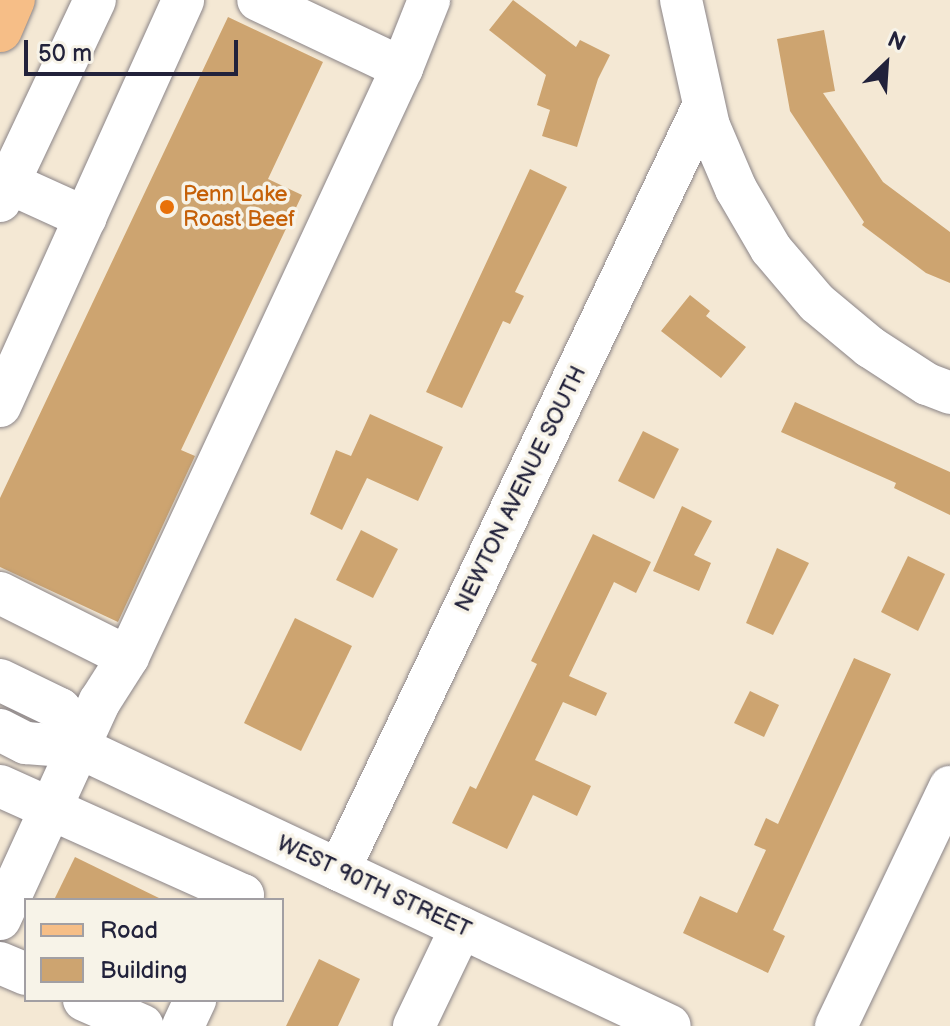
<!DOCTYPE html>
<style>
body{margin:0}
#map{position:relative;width:950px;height:1026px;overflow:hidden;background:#f4e8d4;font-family:"Balsamiq Sans",sans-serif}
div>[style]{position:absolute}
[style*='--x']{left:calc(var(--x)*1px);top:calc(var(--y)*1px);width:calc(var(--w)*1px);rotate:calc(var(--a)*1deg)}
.building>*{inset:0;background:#cda470}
.roads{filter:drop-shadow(0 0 2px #8b8588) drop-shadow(0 0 2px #8b8588)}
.minor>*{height:42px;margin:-21px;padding:0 21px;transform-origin:21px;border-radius:21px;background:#fff}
.major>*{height:44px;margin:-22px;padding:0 22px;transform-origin:22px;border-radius:22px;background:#f6be87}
.dots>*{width:22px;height:22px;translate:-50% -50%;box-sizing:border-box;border:4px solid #f7f3e8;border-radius:50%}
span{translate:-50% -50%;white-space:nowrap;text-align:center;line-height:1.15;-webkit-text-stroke:7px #f7f3e8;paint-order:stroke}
.food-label{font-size:22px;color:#c56008}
.left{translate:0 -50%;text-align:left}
.street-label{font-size:22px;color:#22223b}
.legend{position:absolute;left:24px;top:898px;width:260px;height:104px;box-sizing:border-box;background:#f7f3e8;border:2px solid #a29fa3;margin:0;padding:10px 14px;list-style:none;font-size:24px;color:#22223b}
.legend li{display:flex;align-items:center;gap:16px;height:40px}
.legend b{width:40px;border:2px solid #a29fa3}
.north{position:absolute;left:846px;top:24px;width:80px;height:80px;-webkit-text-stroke:6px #f7f3e8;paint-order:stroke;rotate:25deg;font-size:22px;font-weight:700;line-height:32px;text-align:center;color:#22223b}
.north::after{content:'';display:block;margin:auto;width:28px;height:36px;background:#22223b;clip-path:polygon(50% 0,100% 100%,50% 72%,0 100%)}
.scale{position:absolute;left:24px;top:40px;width:214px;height:36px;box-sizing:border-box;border:4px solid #22223b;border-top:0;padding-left:10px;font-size:24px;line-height:28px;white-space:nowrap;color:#22223b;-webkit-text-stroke:6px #f7f3e8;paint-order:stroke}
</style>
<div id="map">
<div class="building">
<i style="clip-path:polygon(513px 0,576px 47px,580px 40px,610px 55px,598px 79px,577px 147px,542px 136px,550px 110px,537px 105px,546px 75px,489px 30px)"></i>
<i style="clip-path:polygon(228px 17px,323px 62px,268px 179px,302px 195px,181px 450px,195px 456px,118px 622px,0 567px,0 498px)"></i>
<i style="clip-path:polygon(824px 30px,835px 91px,823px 93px,883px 182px,950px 232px,950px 283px,926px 273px,862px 225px,864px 222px,790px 111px,777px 39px)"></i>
<i style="clip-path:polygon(530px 169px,567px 187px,515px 292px,524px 296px,510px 324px,503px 321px,462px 408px,426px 392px)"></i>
<i style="clip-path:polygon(690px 295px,710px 311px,706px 316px,746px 347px,721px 378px,661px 331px)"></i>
<i style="clip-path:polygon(795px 402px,950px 472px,950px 515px,894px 488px,896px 483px,781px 432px)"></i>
<i style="clip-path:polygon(370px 414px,443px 447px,418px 501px,367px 478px,342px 530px,310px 514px,336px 450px,351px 456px)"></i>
<i style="clip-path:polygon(643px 431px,679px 449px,654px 499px,618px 481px)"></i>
<i style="clip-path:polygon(682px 506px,712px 521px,694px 555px,711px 563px,699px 591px,653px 571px)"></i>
<i style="clip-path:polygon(361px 530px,398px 549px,373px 598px,336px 580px)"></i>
<i style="clip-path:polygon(593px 534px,651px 562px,636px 593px,614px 582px,569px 676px,607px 693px,596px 716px,563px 702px,535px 760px,591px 786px,577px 816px,533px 795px,507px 849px,452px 823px,470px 786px,476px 789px,537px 664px,531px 661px)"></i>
<i style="clip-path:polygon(777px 548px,809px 563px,773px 635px,746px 623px)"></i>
<i style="clip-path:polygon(908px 556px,945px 574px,918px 631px,881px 612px)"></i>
<i style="clip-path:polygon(295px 618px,352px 646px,301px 751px,244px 723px)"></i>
<i style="clip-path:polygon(854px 658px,891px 674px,773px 930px,785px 936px,768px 973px,683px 933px,700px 896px,737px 913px,766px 850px,754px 845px,766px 818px,778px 824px)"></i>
<i style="clip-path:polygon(750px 691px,779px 705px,764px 737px,734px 723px)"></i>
<i style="clip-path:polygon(75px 857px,163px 900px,54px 900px)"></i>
<i style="clip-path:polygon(319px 959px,360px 979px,338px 1026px,286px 1026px)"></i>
</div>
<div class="roads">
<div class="minor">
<i style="--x:681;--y:0;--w:129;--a:77.5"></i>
<i style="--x:709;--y:126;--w:69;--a:66.8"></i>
<i style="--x:736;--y:189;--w:69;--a:59.7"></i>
<i style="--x:771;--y:249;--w:71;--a:49.6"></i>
<i style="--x:817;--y:303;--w:69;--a:39.7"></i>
<i style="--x:870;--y:347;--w:68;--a:33"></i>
<i style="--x:927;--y:384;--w:25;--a:21"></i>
<i style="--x:402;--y:68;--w:73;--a:-68.3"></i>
<i style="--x:0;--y:179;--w:94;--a:24.4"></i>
<i style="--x:0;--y:201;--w:222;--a:-64.7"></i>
<i style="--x:0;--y:406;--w:445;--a:-65.7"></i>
<i style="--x:0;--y:593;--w:143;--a:26.6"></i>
<i style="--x:0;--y:680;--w:67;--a:25.8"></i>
<i style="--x:60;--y:709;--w:42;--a:64.7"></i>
<i style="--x:0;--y:730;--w:29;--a:27"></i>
<i style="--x:26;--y:743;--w:52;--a:4.4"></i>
<i style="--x:78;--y:747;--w:654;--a:25.23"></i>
<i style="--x:0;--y:786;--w:266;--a:24.2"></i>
<i style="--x:243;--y:895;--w:6;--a:121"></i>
<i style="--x:339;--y:870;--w:845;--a:-64.5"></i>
<i style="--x:0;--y:919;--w:240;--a:-65.4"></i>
<i style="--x:100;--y:701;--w:52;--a:-57.5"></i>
<i style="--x:128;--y:657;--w:650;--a:-65.05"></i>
<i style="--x:402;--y:68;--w:159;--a:-154.7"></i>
<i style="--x:0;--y:963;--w:28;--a:23"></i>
<i style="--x:84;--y:1000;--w:64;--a:23.8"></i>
<i style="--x:183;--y:1026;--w:29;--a:-65"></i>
<i style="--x:414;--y:1026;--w:109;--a:-64.4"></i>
<i style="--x:836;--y:1026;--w:265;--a:-64.5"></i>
</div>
<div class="major">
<i style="--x:0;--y:30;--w:33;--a:-67"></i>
</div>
</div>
<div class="dots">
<i style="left:167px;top:207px;background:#e8710a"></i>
</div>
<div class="food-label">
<span class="left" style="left:183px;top:207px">Penn Lake<br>Roast Beef</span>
</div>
<div class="street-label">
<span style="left:521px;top:489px;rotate:-64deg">NEWTON AVENUE SOUTH</span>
<span style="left:374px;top:887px;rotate:25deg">WEST 90TH STREET</span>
</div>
<ul class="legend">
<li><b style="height:10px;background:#f6be87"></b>Road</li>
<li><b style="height:22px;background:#cda470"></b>Building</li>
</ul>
<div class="north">N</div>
<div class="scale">50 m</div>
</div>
